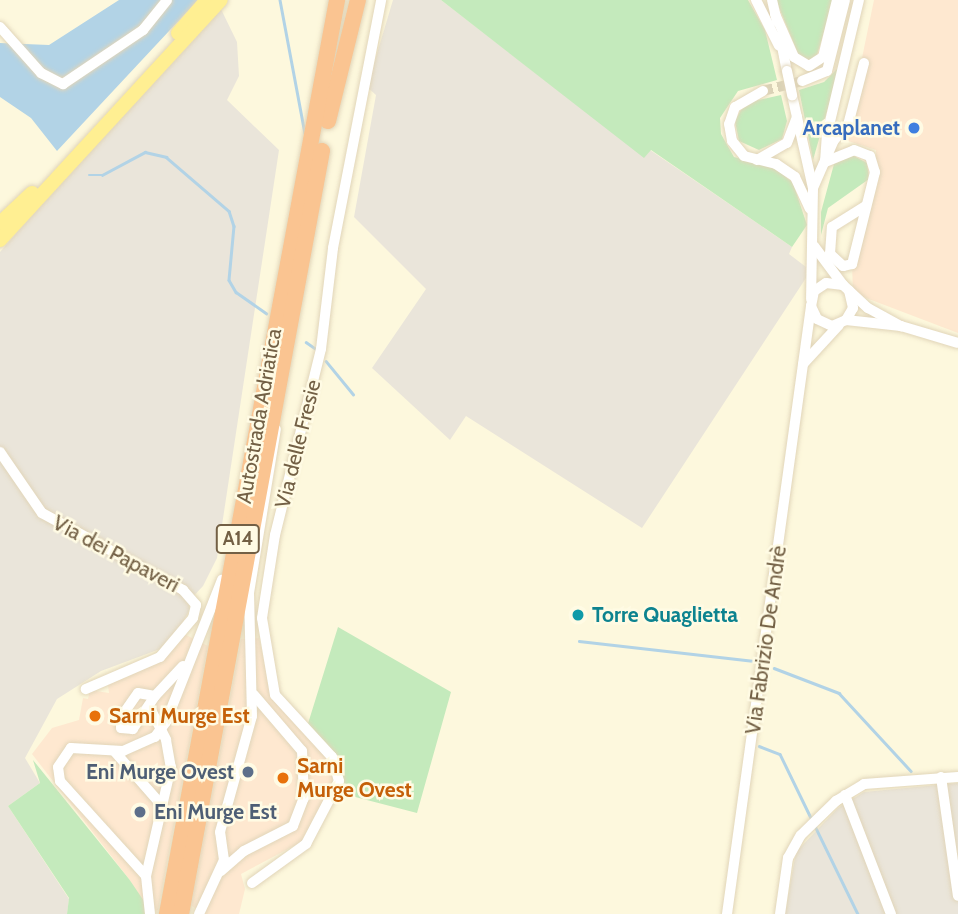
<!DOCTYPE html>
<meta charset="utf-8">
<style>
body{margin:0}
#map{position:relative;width:958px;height:914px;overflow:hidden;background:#fdf8dd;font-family:Cabin,sans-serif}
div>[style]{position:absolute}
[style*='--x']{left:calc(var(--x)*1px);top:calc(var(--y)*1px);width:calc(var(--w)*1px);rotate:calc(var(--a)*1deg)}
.commercial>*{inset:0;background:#fee8d0}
.industrial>*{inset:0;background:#eae5da}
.green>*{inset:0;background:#c4eabc}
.water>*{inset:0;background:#b2d3e6}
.stream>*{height:2.5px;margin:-1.25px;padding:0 1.25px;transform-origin:1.25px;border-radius:1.25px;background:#b2d3e6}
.minor-tunnel>*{height:10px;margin-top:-5px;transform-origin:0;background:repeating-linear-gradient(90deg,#dad2b7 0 10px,transparent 0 15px)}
.roads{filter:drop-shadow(0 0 2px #e1d5b9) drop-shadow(0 0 2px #e1d5b9)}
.minor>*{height:10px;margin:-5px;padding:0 5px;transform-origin:5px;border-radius:5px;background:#fff}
.major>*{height:14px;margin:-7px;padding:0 7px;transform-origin:7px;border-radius:7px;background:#ffef92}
.highway>*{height:16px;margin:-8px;padding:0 8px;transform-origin:8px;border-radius:8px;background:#fac491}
.bridges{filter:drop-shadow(0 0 2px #e1d5b9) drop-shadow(0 0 2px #e1d5b9)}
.minor-bridge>*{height:10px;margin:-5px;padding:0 5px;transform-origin:5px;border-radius:5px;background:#fff}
.dots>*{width:19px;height:19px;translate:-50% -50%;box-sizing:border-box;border:4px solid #fffbe4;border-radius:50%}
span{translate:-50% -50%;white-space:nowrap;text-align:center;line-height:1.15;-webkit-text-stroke:5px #fffbe4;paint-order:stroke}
.shield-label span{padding:2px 5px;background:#fffbe4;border:2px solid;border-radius:5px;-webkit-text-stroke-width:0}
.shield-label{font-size:19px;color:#736045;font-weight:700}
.shop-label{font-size:21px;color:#366cbe;font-weight:700}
.right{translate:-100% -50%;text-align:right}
.street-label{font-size:21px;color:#736045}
.culture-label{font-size:21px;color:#0d838f;font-weight:700}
.left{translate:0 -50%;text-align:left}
.food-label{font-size:21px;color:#c56008;font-weight:700}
.service-label{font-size:21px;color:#4e5e75;font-weight:700}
</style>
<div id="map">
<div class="commercial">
<i style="clip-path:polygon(874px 0,958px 0,958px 333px,853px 293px,852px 264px,875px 172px,876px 150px,845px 140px)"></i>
<i style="clip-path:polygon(184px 634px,208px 646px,158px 910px,146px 912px,129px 879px,32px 754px,52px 728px,79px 720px,83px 698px,88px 699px,90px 690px,109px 693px,108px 685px,162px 660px)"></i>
<i style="clip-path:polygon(259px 638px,271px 695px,333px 765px,332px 785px,301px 842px,241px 874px,245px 889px,239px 914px,203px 914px,191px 905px,241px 639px)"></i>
</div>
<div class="industrial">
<i style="clip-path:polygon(393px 0,441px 0,644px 157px,650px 150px,792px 247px,789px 254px,806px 267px,806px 278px,642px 528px,466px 416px,450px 440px,372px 368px,426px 289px,354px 217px,376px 95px,367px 87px)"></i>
<i style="clip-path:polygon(218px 3px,237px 42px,239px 76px,227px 100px,279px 150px,217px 558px,203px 586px,188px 602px,190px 609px,183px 622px,160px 649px,101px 671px,57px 699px,25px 758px,40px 783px,8px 806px,69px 899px,67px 914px,0 914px,0 252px)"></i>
<i style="clip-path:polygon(958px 783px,958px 914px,785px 914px,796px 852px,838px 808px,864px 792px)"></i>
</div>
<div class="green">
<i style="clip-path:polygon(441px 0,748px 0,765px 30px,777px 80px,738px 91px,720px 118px,721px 134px,734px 157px,774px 167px,793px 183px,807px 225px,792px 247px,651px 150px,644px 158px)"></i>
<i style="clip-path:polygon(776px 0,834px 0,815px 61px,801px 61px)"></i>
<i style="clip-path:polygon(840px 66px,813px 160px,799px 90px,824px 82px)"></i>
<i style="clip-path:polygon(781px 95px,787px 121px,782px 139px,759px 150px,739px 141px,735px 121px,741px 110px,750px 102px)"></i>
<i style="clip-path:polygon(852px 155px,867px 163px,869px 179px,828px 208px,821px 235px,821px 212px,834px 164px)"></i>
<i style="clip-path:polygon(338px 627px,451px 692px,417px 813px,336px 792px,339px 772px,306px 730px)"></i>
<i style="clip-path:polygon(33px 760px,129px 879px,146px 904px,146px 914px,67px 914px,69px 898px,8px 806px,40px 783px)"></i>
</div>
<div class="water">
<i style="clip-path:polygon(119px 0,198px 0,57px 151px,31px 118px,0 97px,0 43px,49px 45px)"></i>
</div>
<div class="stream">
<i style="--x:280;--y:0;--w:135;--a:79.4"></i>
<i style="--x:89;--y:175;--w:13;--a:0"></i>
<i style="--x:102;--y:175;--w:49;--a:-28.1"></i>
<i style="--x:145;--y:152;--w:22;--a:13"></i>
<i style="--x:166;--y:157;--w:83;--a:40.6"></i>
<i style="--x:229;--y:211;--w:16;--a:72"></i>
<i style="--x:234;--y:226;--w:54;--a:95.3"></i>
<i style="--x:229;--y:280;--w:14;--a:60"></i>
<i style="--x:236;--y:292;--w:37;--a:35"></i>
<i style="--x:306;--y:342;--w:12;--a:35"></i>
<i style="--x:326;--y:361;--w:43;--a:50.7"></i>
<i style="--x:579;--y:641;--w:176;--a:6.5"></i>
<i style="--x:774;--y:668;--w:70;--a:21"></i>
<i style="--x:839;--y:693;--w:106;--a:47.3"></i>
<i style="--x:759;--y:746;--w:22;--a:21"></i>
<i style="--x:780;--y:754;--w:73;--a:64.1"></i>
<i style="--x:815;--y:826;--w:98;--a:64"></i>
</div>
<div class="minor-tunnel">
<i style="--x:763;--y:91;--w:40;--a:-14.4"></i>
</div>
<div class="roads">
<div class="minor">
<i style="--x:756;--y:0;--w:51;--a:63.4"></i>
<i style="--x:772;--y:0;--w:22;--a:77"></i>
<i style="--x:775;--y:14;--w:47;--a:66.2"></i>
<i style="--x:794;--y:57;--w:17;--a:31"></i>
<i style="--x:809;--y:66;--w:17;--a:-33"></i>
<i style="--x:823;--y:57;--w:59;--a:-76.2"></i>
<i style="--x:0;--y:27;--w:62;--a:48.3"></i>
<i style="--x:41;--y:73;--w:25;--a:27"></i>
<i style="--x:63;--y:84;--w:97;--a:-34"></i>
<i style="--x:143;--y:30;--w:38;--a:-51"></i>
<i style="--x:780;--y:36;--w:36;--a:79"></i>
<i style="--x:802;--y:81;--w:27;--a:-22"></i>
<i style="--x:827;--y:71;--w:73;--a:-75.8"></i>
<i style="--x:763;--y:91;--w:32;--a:150"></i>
<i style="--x:735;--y:107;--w:18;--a:109"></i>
<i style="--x:729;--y:124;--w:17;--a:80"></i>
<i style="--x:732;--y:141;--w:19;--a:51"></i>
<i style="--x:744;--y:156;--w:33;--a:14"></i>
<i style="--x:776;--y:164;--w:23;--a:34"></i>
<i style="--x:795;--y:177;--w:35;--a:65"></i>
<i style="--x:792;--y:95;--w:95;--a:77.3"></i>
<i style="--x:813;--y:188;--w:111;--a:91"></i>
<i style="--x:757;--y:160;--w:34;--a:-30"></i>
<i style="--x:787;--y:143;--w:28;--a:-69"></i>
<i style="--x:825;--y:162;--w:31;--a:-22"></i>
<i style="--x:854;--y:150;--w:17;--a:21"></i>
<i style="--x:870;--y:156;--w:17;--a:73"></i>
<i style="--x:875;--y:172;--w:95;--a:104"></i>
<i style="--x:852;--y:264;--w:9;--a:167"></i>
<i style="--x:843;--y:266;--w:18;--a:-137"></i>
<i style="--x:830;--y:254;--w:27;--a:-86"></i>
<i style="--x:832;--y:227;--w:40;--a:-32"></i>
<i style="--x:825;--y:162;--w:28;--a:-86"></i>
<i style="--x:827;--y:134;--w:138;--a:-76.6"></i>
<i style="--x:813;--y:188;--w:52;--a:-66.4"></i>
<i style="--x:834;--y:140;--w:21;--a:-47"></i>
<i style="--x:848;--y:125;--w:64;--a:-75.5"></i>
<i style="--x:814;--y:246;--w:49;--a:53.4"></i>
<i style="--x:843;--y:285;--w:34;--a:43"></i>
<i style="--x:868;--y:308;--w:38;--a:29"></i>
<i style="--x:843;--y:285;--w:17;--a:-173"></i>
<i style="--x:826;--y:283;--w:14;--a:146"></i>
<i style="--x:814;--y:291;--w:15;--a:101"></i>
<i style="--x:811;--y:306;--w:14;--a:65"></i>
<i style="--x:817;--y:319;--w:17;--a:25"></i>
<i style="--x:832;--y:326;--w:15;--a:-23"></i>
<i style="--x:846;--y:320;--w:14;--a:-60"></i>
<i style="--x:853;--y:308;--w:18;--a:-103"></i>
<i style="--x:846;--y:320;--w:55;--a:6.2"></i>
<i style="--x:901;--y:326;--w:59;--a:16.6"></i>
<i style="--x:803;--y:364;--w:53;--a:-47.3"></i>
<i style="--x:0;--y:452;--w:74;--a:55.5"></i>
<i style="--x:42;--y:513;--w:161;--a:28.6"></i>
<i style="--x:183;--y:590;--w:20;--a:49"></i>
<i style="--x:196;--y:605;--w:13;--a:103"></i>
<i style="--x:193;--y:618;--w:51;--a:130.2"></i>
<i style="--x:160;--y:657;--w:81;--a:156.6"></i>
<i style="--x:138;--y:693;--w:17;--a:10"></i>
<i style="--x:155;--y:696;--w:40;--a:124"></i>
<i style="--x:133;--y:729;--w:12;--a:-175"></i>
<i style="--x:121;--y:728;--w:11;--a:-90"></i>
<i style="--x:121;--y:717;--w:29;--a:-55"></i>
<i style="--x:155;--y:696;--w:41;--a:-47"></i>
<i style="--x:149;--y:706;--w:38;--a:63"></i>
<i style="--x:166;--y:740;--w:27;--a:80"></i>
<i style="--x:171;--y:767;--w:112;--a:102.9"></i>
<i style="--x:146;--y:876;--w:38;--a:84"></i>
<i style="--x:115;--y:752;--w:67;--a:48.7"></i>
<i style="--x:941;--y:777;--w:120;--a:81.9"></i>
<i style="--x:845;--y:795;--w:128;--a:68.9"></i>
<i style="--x:221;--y:871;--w:30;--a:-41"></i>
<i style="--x:244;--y:851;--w:55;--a:-27"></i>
<i style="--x:293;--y:826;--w:30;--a:-69"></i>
<i style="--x:304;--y:798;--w:47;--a:-92.4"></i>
<i style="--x:302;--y:751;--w:74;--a:-130.6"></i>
<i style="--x:146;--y:876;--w:128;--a:-132.2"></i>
<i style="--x:60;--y:781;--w:14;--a:-98"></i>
<i style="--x:58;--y:767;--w:23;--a:-56"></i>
<i style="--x:71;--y:748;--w:52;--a:3.3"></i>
<i style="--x:123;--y:751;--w:35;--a:-24"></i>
<i style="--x:155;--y:737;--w:19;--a:-54"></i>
<i style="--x:166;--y:722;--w:153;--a:-68.5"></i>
<i style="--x:252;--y:883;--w:67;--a:-35.8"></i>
<i style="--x:306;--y:844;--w:71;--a:-62.4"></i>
<i style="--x:339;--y:781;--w:25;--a:-106"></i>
<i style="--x:332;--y:757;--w:84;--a:-132.6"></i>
<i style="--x:275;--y:695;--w:78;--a:-99.6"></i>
<i style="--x:262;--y:618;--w:84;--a:-81.1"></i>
<i style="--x:275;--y:535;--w:192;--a:-76.1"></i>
<i style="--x:321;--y:349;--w:102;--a:-83.2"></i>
<i style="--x:333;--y:248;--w:253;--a:-79"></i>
<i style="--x:199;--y:914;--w:60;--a:-65.2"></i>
<i style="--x:224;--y:860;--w:28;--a:-98"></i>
<i style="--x:220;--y:832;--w:120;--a:-74.6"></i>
<i style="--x:252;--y:716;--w:123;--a:-91.4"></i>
<i style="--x:249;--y:593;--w:166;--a:-80.7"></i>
<i style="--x:727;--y:914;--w:614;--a:-82.13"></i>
<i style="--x:780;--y:914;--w:57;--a:-81.9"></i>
<i style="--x:788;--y:858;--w:26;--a:-61"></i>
<i style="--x:801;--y:835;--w:49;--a:-44.2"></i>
<i style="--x:836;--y:801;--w:33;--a:-31"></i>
<i style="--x:864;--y:784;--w:94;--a:-4.3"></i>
</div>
<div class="major">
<i style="--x:178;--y:33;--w:44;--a:-48.7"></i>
<i style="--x:0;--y:223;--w:44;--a:-43.2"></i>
<i style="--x:0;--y:240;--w:326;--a:-47.4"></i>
</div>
<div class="highway">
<i style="--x:328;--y:121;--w:125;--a:-76.1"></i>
<i style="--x:167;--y:914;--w:930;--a:-79.46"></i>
<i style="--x:181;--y:914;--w:776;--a:-79.53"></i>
</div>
</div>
<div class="bridges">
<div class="minor-bridge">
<i style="--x:787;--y:71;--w:25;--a:78"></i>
</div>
</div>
<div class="dots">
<i style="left:914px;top:128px;background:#3f7fe0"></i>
<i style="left:578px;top:615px;background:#0f9aa8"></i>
<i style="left:95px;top:716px;background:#e8710a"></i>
<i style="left:248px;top:772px;background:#5c6f8a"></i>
<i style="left:283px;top:778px;background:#e8710a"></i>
<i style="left:140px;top:812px;background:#5c6f8a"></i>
</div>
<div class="shield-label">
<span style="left:238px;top:539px">A14</span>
</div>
<div class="shop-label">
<span class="right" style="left:900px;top:128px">Arcaplanet</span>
</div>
<div class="street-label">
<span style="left:259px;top:416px;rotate:-80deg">Autostrada Adriatica</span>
<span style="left:298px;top:444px;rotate:-76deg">Via delle Fresie</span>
<span style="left:116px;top:554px;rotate:28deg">Via dei Papaveri</span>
<span style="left:766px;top:640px;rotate:-82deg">Via Fabrizio De Andrè</span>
</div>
<div class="culture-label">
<span class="left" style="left:592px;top:615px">Torre Quaglietta</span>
</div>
<div class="food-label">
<span class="left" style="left:109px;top:716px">Sarni Murge Est</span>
<span class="left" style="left:297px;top:778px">Sarni<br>Murge Ovest</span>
</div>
<div class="service-label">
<span class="right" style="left:234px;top:772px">Eni Murge Ovest</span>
<span class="left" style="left:154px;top:812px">Eni Murge Est</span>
</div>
</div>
